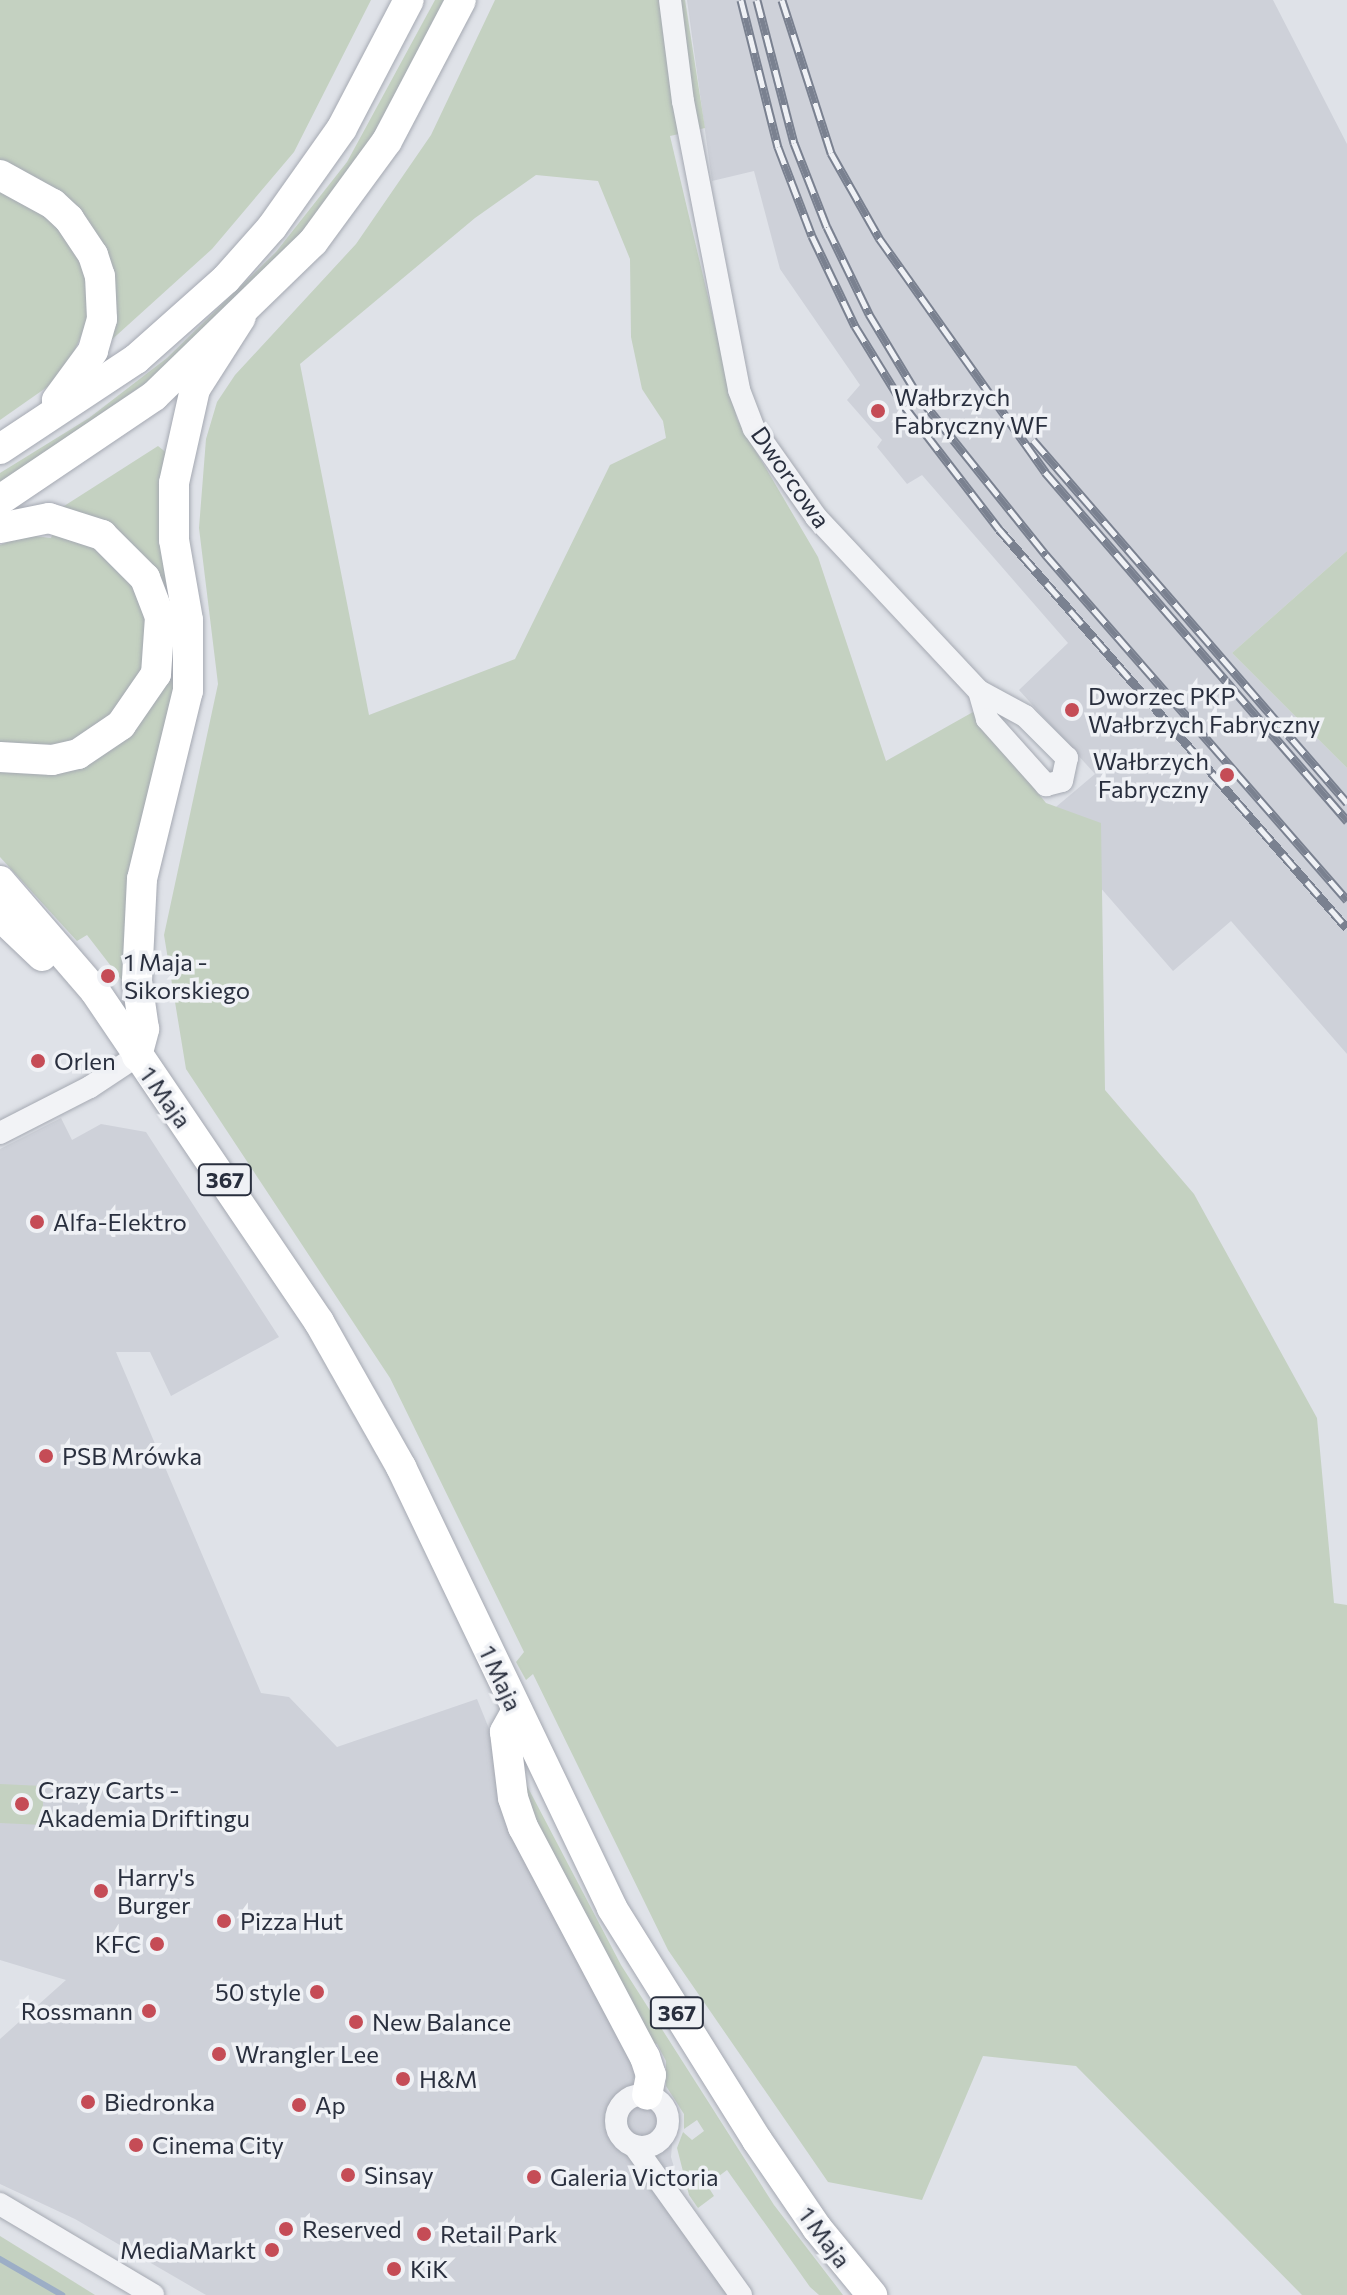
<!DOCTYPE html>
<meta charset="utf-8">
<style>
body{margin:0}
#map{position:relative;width:1347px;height:2295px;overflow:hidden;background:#dfe2e8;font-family:Commissioner,sans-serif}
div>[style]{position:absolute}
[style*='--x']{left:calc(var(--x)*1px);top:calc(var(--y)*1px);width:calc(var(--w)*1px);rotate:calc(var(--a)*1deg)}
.built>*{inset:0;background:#ced1d9}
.green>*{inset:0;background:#c4d1c1}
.stream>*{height:6px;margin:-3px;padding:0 3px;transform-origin:3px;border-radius:3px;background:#9caec6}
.roads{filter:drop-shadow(0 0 2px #a5a9b2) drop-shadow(0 0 2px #a5a9b2)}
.minor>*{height:22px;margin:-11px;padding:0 11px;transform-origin:11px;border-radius:11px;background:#f2f3f6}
.minor>.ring{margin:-11px;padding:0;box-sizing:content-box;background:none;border:22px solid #f2f3f6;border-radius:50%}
.major>*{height:30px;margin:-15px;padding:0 15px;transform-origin:15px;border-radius:15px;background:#fff}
.rail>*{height:9px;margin-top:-4.5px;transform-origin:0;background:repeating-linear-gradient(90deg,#eff1f5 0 18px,#7a8190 0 36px);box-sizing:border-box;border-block:2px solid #7a8190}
.dots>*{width:22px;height:22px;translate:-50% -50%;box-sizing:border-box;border:4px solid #eff1f5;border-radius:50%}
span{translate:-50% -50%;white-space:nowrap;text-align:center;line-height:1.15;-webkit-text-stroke:7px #eff1f5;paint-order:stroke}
.shield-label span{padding:2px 6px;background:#eff1f5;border:2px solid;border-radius:6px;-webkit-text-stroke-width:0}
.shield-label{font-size:22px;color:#292f3e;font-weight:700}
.poi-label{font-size:24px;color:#292f3e}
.left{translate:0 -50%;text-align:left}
.right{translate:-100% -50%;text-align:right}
.street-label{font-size:24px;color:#292f3e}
</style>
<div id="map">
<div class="built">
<i style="clip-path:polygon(687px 0,1273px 0,1347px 144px,1347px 551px,1232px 653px,1347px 768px,1347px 1054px,1231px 921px,1173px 971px,1065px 847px,1050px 812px,1095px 774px,1019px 690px,1068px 643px,922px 475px,907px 484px,877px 447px,882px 440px,847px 400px,860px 385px,780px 269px,754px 171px,712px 181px)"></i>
<i style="clip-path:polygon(61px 1118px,72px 1140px,101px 1124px,146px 1132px,279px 1337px,171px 1396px,150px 1352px,116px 1352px,261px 1693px,289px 1697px,337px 1747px,477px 1699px,490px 1731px,505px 1817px,637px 2071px,633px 2080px,660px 2090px,675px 2109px,671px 2157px,685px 2204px,752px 2295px,206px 2295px,75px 2219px,0 2184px,0 2039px,66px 1980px,0 1960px,0 1149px)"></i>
</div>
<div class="green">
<i style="clip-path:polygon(0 0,371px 0,294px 152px,212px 249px,107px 344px,111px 279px,0 164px)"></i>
<i style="clip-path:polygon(435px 0,444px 0,373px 135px,307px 228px,169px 367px,0 483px,0 473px,89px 418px,167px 358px,276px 252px,347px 162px)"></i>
<i style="clip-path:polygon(evenodd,495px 0,685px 0,705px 128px,670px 136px,737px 419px,818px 557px,886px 761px,973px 712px,1046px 803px,1101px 823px,1105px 1090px,1194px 1194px,1317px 1418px,1334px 1603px,1347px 1605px,1347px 2295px,1302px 2295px,1076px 2066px,983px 2056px,922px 2200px,828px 2182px,668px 1950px,533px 1674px,526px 1680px,516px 1662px,524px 1652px,390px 1378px,186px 1069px,164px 935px,218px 684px,199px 528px,206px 439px,217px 402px,235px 375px,356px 244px,431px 135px,495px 0,536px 175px,598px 181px,630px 259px,631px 337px,642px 389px,663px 421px,666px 438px,610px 465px,515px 659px,369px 715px,300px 364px,475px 218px,536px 175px)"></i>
<i style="clip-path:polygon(0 186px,38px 206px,80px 252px,93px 309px,69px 363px,50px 385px,0 420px)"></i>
<i style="clip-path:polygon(158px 446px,168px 454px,180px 660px,131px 992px,87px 935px,77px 941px,0 857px,0 766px,101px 755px,173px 631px,61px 508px)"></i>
<i style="clip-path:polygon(54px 529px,75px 533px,126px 566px,149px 619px,150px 652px,122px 708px,86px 737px,63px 744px,0 745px,0 545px,26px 535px,51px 538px)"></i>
<i style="clip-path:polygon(1347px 551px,1347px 768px,1232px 653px)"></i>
<i style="clip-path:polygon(525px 1782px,621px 1965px,774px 2205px,843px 2295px,819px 2295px,810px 2287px,727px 2170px,707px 2185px,714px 2196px,698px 2208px,689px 2195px,677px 2148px,683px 2132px,692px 2140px,704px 2131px,697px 2120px,684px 2129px,684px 2114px,666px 2086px,666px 2061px,657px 2044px,651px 2043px,530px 1826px)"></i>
<i style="clip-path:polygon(0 1784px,43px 1786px,43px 1825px,0 1823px)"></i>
<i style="clip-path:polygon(0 2236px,47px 2265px,95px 2295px,0 2295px)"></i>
</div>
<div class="stream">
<i style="--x:0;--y:2259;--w:72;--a:30.1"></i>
</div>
<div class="roads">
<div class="minor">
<i style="--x:670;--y:0;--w:102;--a:82.7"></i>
<i style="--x:683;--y:101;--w:294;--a:79"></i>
<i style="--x:739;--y:390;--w:42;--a:69"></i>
<i style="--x:754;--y:429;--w:108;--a:54.8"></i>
<i style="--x:816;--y:517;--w:238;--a:46.9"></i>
<i style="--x:979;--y:691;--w:29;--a:74"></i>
<i style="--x:987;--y:719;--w:89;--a:48.2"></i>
<i style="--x:1046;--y:785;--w:16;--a:-14"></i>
<i style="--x:1062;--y:781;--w:24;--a:-78"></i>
<i style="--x:1067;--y:758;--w:59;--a:-135"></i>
<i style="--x:1025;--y:716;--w:52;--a:-151.5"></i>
<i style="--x:0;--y:1133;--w:101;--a:-27.1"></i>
<i style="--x:90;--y:1087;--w:56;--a:-33.4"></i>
<i class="ring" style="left:616px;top:2095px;width:30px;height:30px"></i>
<i style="--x:635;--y:2147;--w:182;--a:54.4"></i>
<i style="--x:0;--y:2204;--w:178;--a:30.7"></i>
</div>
<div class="major">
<i style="--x:0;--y:175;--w:60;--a:28.7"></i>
<i style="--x:53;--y:204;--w:22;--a:43"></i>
<i style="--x:69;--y:219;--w:43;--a:56.3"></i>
<i style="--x:93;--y:255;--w:22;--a:72"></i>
<i style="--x:100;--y:276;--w:43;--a:87.3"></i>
<i style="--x:102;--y:319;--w:33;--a:106"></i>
<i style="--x:93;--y:351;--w:61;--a:126.3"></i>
<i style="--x:0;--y:449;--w:163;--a:-33.5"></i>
<i style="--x:136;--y:359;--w:120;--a:-41.6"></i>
<i style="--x:226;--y:279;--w:69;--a:-48.5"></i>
<i style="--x:272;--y:227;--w:121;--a:-54.7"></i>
<i style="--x:342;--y:128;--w:144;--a:-62.4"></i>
<i style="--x:0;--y:500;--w:186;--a:-34"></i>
<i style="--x:154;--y:396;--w:221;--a:-44.1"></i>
<i style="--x:313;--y:242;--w:125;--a:-53.8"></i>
<i style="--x:387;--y:141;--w:159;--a:-62.3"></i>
<i style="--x:0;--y:528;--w:50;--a:-11.5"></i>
<i style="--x:49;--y:518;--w:56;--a:17.8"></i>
<i style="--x:102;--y:535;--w:61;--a:45"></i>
<i style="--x:145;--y:578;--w:42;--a:69"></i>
<i style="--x:160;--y:617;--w:57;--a:94"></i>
<i style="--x:156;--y:674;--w:62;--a:124.5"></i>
<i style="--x:121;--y:725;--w:52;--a:146"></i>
<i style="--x:78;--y:754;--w:27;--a:167"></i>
<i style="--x:52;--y:760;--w:52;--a:-176.7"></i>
<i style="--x:0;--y:881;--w:145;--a:49.2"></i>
<i style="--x:95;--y:991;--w:400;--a:55.9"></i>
<i style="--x:319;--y:1322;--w:167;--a:60.5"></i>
<i style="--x:401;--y:1467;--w:489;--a:64.4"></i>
<i style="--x:612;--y:1908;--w:274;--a:58"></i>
<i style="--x:757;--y:2140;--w:107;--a:55.7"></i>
<i style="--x:817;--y:2228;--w:87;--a:50.6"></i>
<i style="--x:0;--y:916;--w:58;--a:43.6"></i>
<i style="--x:137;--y:1056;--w:28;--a:-75"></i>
<i style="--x:144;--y:1029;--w:49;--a:-98.3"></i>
<i style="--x:137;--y:981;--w:102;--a:-87.2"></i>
<i style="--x:142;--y:879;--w:194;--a:-76.3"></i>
<i style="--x:188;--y:691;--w:71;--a:-90"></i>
<i style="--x:188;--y:620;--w:81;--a:-99.9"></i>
<i style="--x:174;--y:540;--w:57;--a:-90"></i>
<i style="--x:174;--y:483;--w:96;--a:-77.4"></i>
<i style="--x:195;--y:389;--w:85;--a:-57.4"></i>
<i style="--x:517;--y:1710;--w:25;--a:119"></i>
<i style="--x:505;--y:1732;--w:66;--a:83.1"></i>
<i style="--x:513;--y:1798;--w:31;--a:71"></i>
<i style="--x:523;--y:1827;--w:260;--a:62.1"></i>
<i style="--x:645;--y:2057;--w:19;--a:72"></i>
<i style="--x:651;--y:2075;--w:20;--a:101"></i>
</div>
</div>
<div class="rail">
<i style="--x:741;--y:0;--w:152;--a:75.9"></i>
<i style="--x:778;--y:147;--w:95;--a:69.1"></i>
<i style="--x:812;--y:236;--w:100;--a:64.5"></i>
<i style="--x:855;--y:326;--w:95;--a:58.3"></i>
<i style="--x:905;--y:407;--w:154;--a:52.4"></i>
<i style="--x:999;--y:529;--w:529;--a:48.91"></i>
<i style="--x:757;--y:0;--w:148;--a:75.5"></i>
<i style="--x:794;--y:143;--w:90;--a:68.6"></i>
<i style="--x:827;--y:227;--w:97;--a:64.2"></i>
<i style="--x:869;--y:314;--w:97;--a:58.9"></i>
<i style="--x:919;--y:397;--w:203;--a:51.2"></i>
<i style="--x:1046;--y:555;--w:458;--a:48.9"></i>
<i style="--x:782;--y:0;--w:161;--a:72.2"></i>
<i style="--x:831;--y:153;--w:98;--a:60.5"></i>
<i style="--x:879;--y:238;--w:287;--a:54.6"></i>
<i style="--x:1045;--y:472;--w:462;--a:49.1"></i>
<i style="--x:1033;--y:440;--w:480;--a:49.1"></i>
</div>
<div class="dots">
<i style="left:878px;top:411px;background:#c54c56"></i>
<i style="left:1072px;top:710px;background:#c54c56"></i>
<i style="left:1227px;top:775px;background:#c54c56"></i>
<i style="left:108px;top:976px;background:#c54c56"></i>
<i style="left:38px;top:1061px;background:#c54c56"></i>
<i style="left:37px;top:1222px;background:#c54c56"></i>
<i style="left:46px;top:1456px;background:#c54c56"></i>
<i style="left:22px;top:1804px;background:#c54c56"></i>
<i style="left:101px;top:1891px;background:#c54c56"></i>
<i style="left:224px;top:1921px;background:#c54c56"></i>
<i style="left:157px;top:1944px;background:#c54c56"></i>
<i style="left:317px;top:1992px;background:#c54c56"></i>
<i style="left:149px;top:2011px;background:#c54c56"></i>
<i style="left:356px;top:2022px;background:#c54c56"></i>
<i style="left:219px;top:2054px;background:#c54c56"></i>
<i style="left:403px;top:2079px;background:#c54c56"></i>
<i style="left:88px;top:2102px;background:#c54c56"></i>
<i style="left:299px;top:2105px;background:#c54c56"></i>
<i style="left:136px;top:2145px;background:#c54c56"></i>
<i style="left:348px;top:2175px;background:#c54c56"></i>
<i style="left:534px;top:2177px;background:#c54c56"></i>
<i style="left:286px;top:2229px;background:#c54c56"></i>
<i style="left:424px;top:2234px;background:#c54c56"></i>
<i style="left:272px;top:2250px;background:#c54c56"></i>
<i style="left:394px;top:2269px;background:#c54c56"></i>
</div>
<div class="shield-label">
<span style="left:225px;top:1180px">367</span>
<span style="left:677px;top:2013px">367</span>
</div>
<div class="poi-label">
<span class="left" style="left:894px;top:411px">Wałbrzych<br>Fabryczny WF</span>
<span class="left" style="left:1088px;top:710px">Dworzec PKP<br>Wałbrzych Fabryczny</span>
<span class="right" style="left:1209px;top:775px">Wałbrzych<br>Fabryczny</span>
<span class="left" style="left:124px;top:976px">1 Maja -<br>Sikorskiego</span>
<span class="left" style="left:54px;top:1061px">Orlen</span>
<span class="left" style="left:53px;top:1222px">Alfa-Elektro</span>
<span class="left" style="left:62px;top:1456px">PSB Mrówka</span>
<span class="left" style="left:38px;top:1804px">Crazy Carts -<br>Akademia Driftingu</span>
<span class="left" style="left:117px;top:1891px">Harry's<br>Burger</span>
<span class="left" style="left:240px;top:1921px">Pizza Hut</span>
<span class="right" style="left:141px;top:1944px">KFC</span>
<span class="right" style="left:301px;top:1992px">50 style</span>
<span class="right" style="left:133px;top:2011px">Rossmann</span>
<span class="left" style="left:372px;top:2022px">New Balance</span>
<span class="left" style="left:235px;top:2054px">Wrangler Lee</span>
<span class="left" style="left:419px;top:2079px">H&amp;M</span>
<span class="left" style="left:104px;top:2102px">Biedronka</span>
<span class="left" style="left:315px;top:2105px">Ap</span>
<span class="left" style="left:152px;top:2145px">Cinema City</span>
<span class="left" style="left:364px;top:2175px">Sinsay</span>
<span class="left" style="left:550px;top:2177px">Galeria Victoria</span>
<span class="left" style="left:302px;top:2229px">Reserved</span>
<span class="left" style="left:440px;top:2234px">Retail Park</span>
<span class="right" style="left:256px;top:2250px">MediaMarkt</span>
<span class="left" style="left:410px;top:2269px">KiK</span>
</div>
<div class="street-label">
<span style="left:791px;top:477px;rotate:55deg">Dworcowa</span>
<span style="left:166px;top:1097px;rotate:54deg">1 Maja</span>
<span style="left:501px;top:1678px;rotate:65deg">1 Maja</span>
<span style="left:825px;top:2237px;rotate:53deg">1 Maja</span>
</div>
</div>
